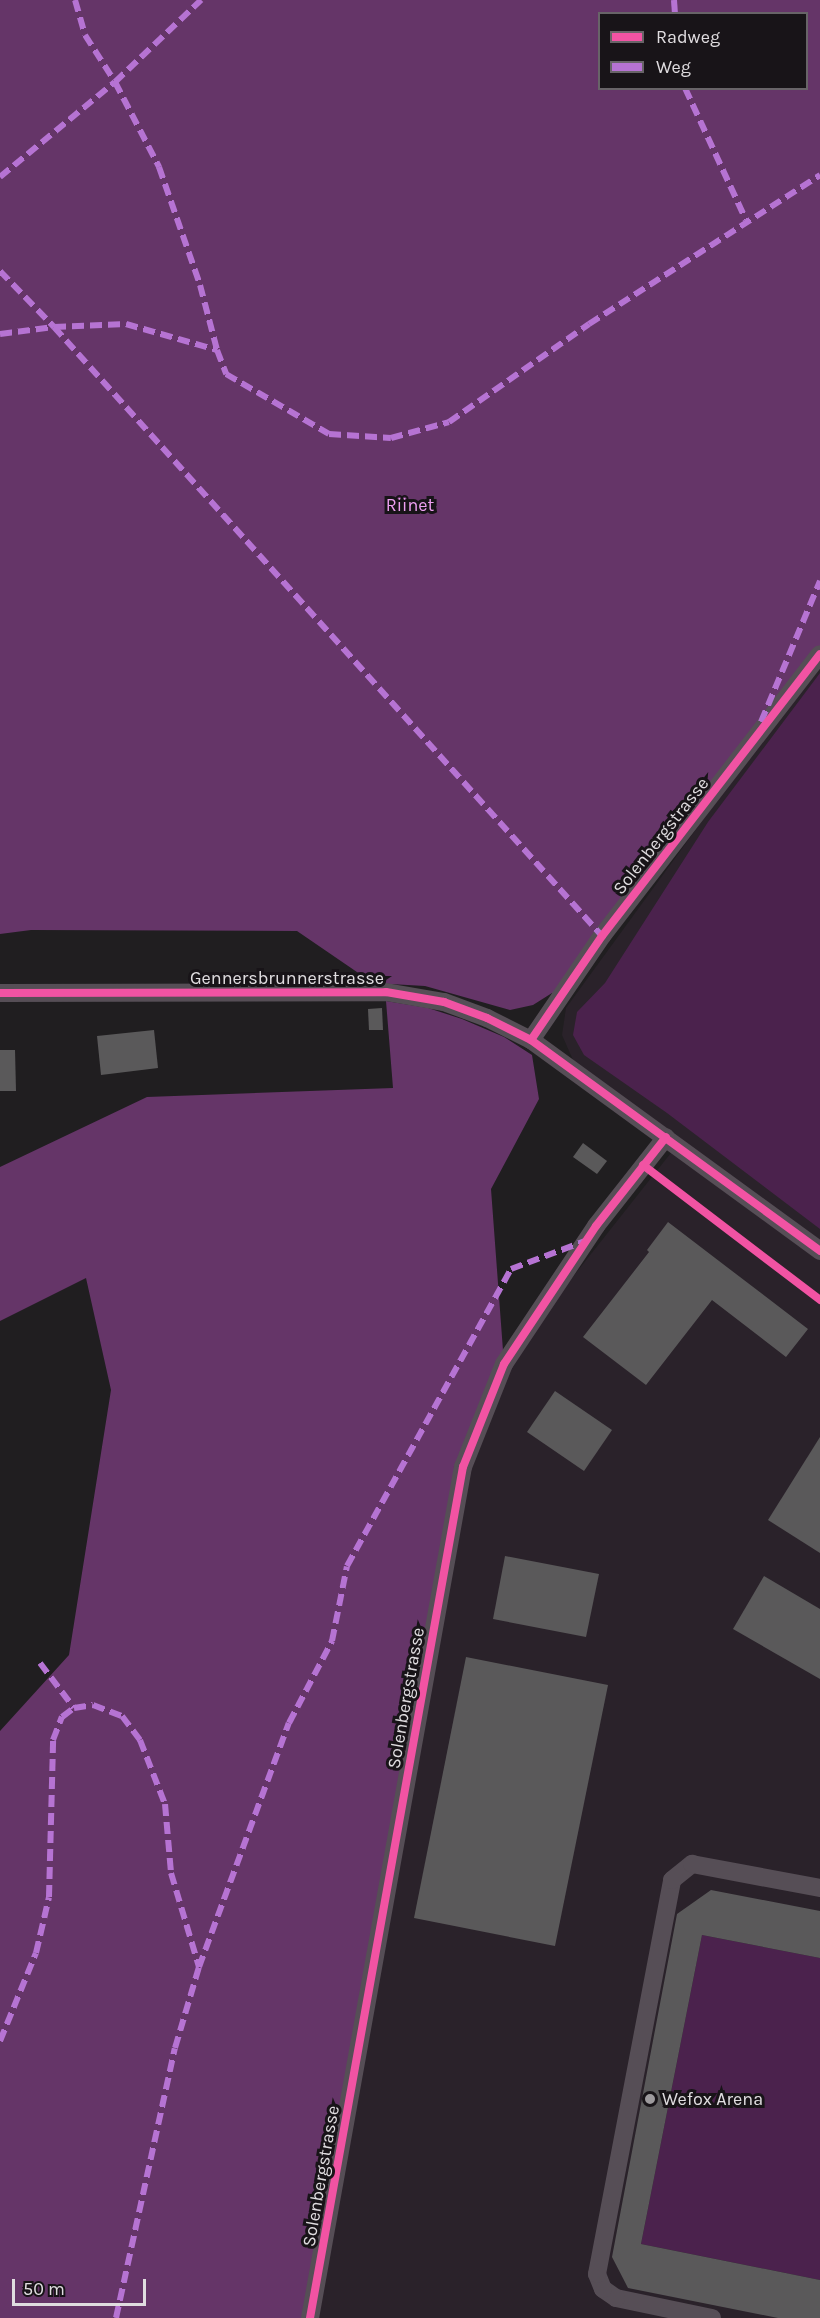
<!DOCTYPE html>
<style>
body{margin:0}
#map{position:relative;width:820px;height:2318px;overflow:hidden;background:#201e20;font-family:Karla,sans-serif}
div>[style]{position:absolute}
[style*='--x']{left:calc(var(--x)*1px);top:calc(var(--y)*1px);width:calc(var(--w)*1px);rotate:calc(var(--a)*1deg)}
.built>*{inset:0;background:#2a222a}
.green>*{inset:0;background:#4b224d}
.forest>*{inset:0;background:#653568}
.building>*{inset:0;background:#5a595a}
.minor>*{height:18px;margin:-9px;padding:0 9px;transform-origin:9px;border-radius:9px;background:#564e56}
.quiet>*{height:6px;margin-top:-3px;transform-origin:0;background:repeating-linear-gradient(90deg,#b673d3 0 12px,transparent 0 18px)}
.cycleway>*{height:8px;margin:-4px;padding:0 4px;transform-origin:4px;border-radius:4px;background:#f153a3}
.dots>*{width:16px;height:16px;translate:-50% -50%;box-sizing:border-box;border:3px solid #181418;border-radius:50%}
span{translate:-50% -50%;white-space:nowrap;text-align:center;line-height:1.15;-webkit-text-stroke:6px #181418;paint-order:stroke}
.park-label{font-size:18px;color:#efa0f2}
.street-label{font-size:18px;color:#e0dde0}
.poi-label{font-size:18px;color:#e0dde0}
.left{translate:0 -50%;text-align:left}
.legend{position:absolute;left:598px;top:12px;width:210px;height:78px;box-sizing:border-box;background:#181418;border:2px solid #686468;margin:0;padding:8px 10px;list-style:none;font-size:18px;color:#e0dde0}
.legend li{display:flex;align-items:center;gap:12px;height:30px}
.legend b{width:30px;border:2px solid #686468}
.scale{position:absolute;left:12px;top:2279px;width:134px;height:27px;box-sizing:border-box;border:3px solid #e0dde0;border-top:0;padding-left:8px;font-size:18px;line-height:21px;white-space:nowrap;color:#e0dde0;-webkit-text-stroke:4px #181418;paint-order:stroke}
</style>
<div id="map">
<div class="built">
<i style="clip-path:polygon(820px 659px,820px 2318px,310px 2318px,463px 1467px,504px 1364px,678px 1144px,573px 1060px,562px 1035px,566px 1008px)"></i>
</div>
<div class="green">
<i style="clip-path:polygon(820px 673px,820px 1229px,667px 1113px,584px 1055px,573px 1035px,577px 1012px,605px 983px,708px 822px)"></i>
<i style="clip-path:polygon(702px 1935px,820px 1958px,820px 2280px,641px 2244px)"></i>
</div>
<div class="forest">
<i style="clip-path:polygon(evenodd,0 0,820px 0,820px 654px,561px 997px,552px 993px,533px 1005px,510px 1010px,425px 986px,373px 983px,297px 931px,31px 930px,0 934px,0 0,600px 14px,806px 14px,806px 88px,600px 88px,600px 14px)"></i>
<i style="clip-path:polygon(386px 1001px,428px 1008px,462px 1019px,504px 1037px,532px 1055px,539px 1099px,491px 1189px,504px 1364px,463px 1467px,310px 2318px,0 2318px,0 1731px,69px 1655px,111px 1390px,86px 1278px,0 1321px,0 1167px,147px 1097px,393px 1088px)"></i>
</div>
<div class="building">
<i style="clip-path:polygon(382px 1008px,383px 1030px,369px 1030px,368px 1009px)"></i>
<i style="clip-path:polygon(154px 1030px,158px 1068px,101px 1075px,97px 1036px)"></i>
<i style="clip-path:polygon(0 1050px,15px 1050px,16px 1091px,0 1091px)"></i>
<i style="clip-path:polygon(583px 1143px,607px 1161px,597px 1174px,573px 1157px)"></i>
<i style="clip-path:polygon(668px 1222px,808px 1329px,786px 1357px,712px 1300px,646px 1385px,583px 1337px,649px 1252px,647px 1250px)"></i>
<i style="clip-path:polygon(555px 1391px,612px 1430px,584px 1471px,527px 1432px)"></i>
<i style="clip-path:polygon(820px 1437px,820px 1553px,768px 1520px)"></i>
<i style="clip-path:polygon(505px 1556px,599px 1574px,586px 1637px,493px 1619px)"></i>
<i style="clip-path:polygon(764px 1576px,820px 1609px,820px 1679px,733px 1629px)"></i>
<i style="clip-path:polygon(466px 1657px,608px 1685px,555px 1946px,414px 1918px)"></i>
<i style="clip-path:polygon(711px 1890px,820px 1911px,820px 1958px,702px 1935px,641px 2244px,820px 2280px,820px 2318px,778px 2318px,628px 2288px,612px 2257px,677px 1914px)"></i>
</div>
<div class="minor">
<i style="--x:0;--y:993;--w:386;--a:-0.1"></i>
<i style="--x:386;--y:992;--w:59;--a:9.8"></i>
<i style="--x:444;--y:1002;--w:46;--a:20.4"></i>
<i style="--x:487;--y:1018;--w:49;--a:26.6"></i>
<i style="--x:531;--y:1040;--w:358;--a:36.1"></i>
<i style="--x:531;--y:1040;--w:126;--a:-55.7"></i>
<i style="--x:602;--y:936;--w:356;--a:-52.3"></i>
<i style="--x:310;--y:2318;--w:865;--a:-79.81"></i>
<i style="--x:463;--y:1467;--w:111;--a:-68.3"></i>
<i style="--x:504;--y:1364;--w:166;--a:-56.3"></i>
<i style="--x:596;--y:1226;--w:113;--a:-51.8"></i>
<i style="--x:712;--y:2318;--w:98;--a:-168.2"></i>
<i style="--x:616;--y:2298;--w:16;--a:-145"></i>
<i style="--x:603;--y:2289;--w:16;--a:-112"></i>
<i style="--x:597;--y:2274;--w:401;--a:-79.2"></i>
<i style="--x:672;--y:1880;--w:26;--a:-39"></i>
<i style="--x:692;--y:1864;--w:130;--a:10.6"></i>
</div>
<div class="quiet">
<i style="--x:75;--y:0;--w:36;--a:74"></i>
<i style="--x:85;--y:35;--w:56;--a:57.4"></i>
<i style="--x:115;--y:82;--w:96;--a:62.6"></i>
<i style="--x:159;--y:167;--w:125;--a:70.8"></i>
<i style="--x:200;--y:285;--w:67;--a:75.3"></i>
<i style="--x:217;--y:350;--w:26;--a:69"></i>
<i style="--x:226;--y:374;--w:119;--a:30.2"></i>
<i style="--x:329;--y:434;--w:62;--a:3.7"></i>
<i style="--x:391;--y:438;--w:60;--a:-15.4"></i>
<i style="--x:449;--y:422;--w:171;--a:-35"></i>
<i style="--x:589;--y:324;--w:275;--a:-32.8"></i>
<i style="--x:674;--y:0;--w:14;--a:86"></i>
<i style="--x:685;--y:88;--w:145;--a:65.2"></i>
<i style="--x:0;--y:177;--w:149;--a:-39.6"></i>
<i style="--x:115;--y:82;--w:119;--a:-43.6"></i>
<i style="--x:0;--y:271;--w:78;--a:46"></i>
<i style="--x:54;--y:327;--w:819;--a:48.02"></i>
<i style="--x:0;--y:334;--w:54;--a:-7.4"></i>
<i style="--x:54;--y:327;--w:72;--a:-2.4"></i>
<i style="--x:126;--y:324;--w:95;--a:15.9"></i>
<i style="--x:761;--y:722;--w:153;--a:-67.3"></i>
<i style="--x:40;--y:1663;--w:56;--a:52.9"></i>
<i style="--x:0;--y:2041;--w:95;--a:-67.8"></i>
<i style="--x:36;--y:1953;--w:57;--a:-76.9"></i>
<i style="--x:49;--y:1897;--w:157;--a:-88.5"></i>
<i style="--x:53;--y:1740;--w:25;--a:-69"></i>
<i style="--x:62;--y:1717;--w:15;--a:-37"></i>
<i style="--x:74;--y:1708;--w:19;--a:-9"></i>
<i style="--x:93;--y:1705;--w:31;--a:21"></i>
<i style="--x:122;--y:1716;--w:30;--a:53"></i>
<i style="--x:140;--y:1740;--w:69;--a:68.7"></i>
<i style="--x:165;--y:1804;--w:69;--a:85"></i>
<i style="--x:171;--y:1873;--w:98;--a:73.4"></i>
<i style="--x:116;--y:2318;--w:276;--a:-77.7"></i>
<i style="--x:175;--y:2048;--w:84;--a:-73.5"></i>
<i style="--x:199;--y:1967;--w:260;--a:-69.8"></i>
<i style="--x:289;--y:1723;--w:93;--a:-62.3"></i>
<i style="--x:332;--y:1641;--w:76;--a:-78.7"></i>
<i style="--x:347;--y:1566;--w:339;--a:-61.1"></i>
<i style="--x:511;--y:1269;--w:79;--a:-20.7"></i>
</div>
<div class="cycleway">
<i style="--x:0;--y:993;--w:386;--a:-0.1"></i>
<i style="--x:386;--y:992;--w:59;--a:9.8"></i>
<i style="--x:444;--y:1002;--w:46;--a:20.4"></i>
<i style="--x:487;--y:1018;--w:49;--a:26.6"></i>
<i style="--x:531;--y:1040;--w:358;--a:36.1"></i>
<i style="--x:531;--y:1040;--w:126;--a:-55.7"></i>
<i style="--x:602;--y:936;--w:356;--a:-52.3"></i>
<i style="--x:643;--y:1165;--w:223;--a:37.3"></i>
<i style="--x:310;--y:2318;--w:865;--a:-79.81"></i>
<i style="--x:463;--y:1467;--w:111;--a:-68.3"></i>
<i style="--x:504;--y:1364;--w:166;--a:-56.3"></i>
<i style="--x:596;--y:1226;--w:113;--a:-51.8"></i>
</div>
<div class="dots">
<i style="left:650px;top:2099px;background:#9d9a9d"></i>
</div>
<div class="park-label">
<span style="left:410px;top:505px">Riinet</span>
</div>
<div class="street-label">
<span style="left:661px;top:836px;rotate:-52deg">Solenbergstrasse</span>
<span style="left:287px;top:978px">Gennersbrunnerstrasse</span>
<span style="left:406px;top:1698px;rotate:-80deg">Solenbergstrasse</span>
<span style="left:321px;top:2176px;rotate:-80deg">Solenbergstrasse</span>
</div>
<div class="poi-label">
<span class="left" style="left:662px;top:2099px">Wefox Arena</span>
</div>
<ul class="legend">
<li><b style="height:8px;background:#f153a3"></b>Radweg</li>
<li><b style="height:8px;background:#b673d3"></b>Weg</li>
</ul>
<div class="scale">50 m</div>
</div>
